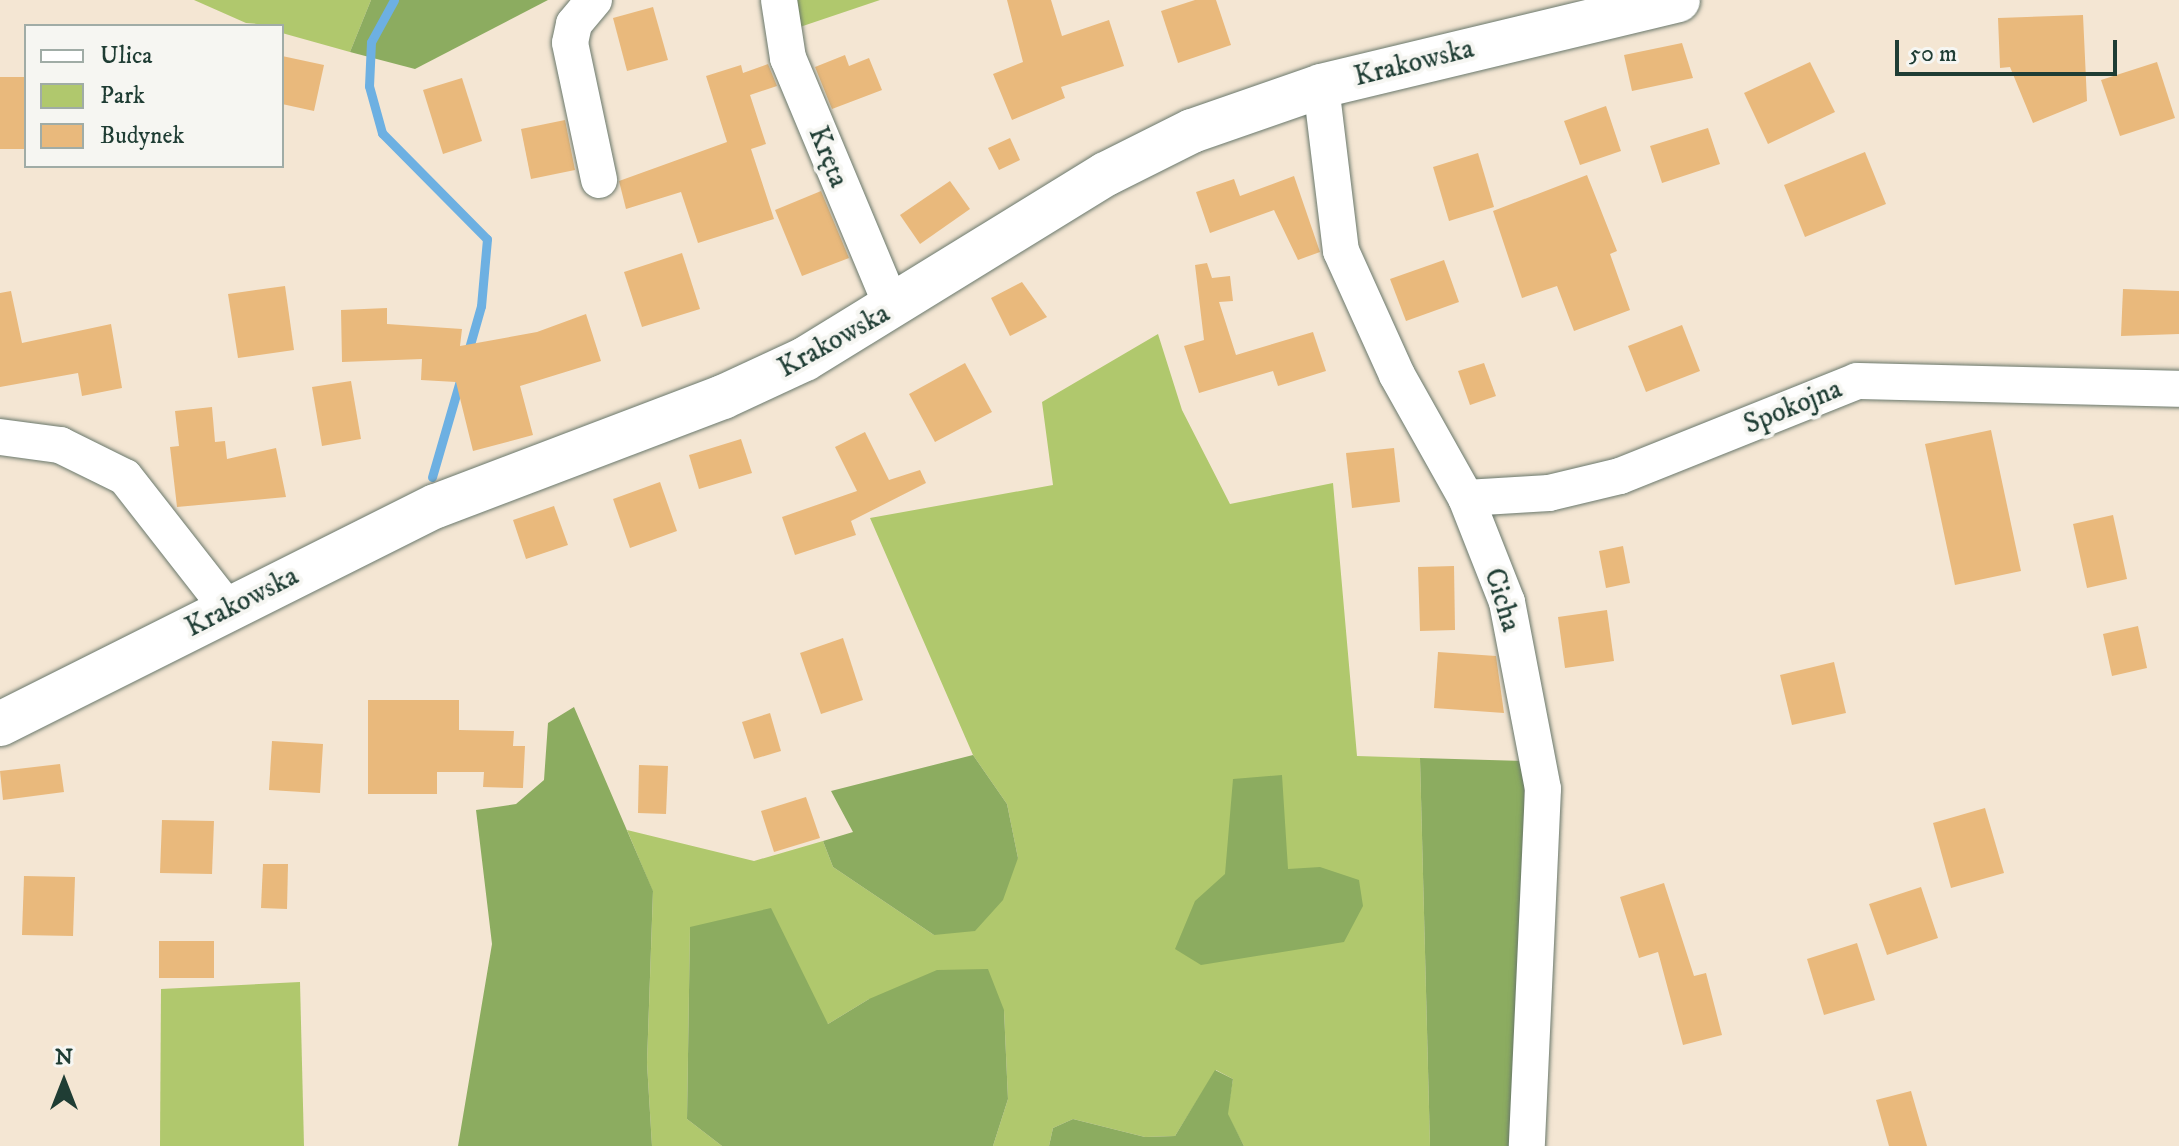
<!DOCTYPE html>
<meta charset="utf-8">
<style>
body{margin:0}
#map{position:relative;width:2179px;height:1146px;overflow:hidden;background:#f4e6d3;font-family:"IM FELL DW Pica",serif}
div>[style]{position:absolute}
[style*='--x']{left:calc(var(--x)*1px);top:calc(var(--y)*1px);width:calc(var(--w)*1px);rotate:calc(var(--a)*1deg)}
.green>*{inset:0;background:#b0c86d}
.forest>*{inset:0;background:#8cac60}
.stream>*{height:9px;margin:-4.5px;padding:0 4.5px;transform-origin:4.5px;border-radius:4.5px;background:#6db0e2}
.building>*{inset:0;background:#e9b97c}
.roads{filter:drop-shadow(0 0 2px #6a786c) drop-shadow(0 0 2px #6a786c)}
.street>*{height:36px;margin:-18px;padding:0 18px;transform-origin:18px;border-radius:18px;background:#fff}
.secondary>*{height:44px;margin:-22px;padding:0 22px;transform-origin:22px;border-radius:22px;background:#fff}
span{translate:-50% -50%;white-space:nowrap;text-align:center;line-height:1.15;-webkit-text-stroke:8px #f6f6f2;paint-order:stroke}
.street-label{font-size:28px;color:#1f3d34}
.legend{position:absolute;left:24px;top:24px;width:260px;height:144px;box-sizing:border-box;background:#f6f6f2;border:2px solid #a0aca6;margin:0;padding:10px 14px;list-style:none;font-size:24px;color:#1f3d34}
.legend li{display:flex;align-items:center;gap:16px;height:40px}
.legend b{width:40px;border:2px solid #a0aca6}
.north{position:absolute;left:24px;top:1042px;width:80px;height:80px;-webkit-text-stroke:6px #f6f6f2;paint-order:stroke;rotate:0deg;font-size:22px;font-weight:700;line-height:32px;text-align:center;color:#1f3d34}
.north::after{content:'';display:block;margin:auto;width:28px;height:36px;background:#1f3d34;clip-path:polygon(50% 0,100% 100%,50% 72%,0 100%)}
.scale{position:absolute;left:1895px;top:40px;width:222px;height:36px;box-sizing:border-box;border:4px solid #1f3d34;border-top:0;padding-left:10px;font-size:24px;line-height:28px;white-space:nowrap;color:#1f3d34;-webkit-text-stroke:6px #f6f6f2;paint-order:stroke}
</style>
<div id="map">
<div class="green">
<i style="clip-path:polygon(194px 0,371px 0,350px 52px,282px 33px,282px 26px,246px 23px)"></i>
<i style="clip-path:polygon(789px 0,880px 0,794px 29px)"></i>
<i style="clip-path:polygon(1158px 334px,1182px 410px,1230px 504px,1333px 483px,1357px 756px,1420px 758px,1430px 1146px,1244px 1146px,1227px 1114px,1233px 1079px,1216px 1070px,1175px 1136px,1145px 1137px,1073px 1119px,1053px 1128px,1049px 1146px,993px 1146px,1008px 1099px,1004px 1010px,869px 999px,828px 1024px,690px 927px,687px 1119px,722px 1146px,652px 1146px,647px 1063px,653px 892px,627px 830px,754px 861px,823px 841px,833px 867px,934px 935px,1018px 858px,1007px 804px,973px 755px,870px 518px,1053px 485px,1042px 402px)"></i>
<i style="clip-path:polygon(300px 982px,304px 1146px,160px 1146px,161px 989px)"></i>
</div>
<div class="forest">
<i style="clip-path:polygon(371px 0,548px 0,415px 69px,350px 52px)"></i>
<i style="clip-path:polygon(574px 707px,653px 891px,647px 1063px,652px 1146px,458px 1146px,492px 944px,476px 810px,516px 804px,544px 780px,548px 723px)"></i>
<i style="clip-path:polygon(973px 755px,1007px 804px,1018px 858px,1003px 900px,975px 931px,934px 935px,833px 867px,823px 841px,853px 832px,831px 791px)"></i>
<i style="clip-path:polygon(1420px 758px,1524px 761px,1524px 1097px,1519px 1146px,1430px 1146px)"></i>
<i style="clip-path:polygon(1282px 775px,1288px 869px,1320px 867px,1359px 880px,1363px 906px,1344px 942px,1201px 965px,1175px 949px,1195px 901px,1225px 874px,1233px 779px)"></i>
<i style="clip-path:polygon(771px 908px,828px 1024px,869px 999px,937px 970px,988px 969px,1004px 1010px,1008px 1099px,993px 1146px,722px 1146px,687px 1119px,690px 927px)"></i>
<i style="clip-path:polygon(1215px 1070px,1233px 1079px,1228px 1114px,1244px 1146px,1049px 1146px,1053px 1128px,1073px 1119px,1145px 1137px,1175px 1136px)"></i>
</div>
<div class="stream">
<i style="--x:394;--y:0;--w:48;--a:118.7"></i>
<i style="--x:371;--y:42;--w:44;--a:92.6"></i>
<i style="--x:369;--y:86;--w:49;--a:74.5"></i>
<i style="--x:382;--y:133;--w:149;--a:45.3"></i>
<i style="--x:487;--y:239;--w:67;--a:95.1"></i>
<i style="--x:481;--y:306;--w:51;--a:105.9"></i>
<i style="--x:432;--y:477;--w:104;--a:-73.8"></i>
</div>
<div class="building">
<i style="clip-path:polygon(1007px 0,1051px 0,1062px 36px,1109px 20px,1124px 66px,1061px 87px,1065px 98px,1012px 120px,993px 74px,1023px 62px)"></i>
<i style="clip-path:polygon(1195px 0,1216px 0,1231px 45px,1178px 63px,1161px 11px)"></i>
<i style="clip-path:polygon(653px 7px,668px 60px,627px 71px,613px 18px)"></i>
<i style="clip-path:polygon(2083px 15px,2087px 101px,2033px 123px,2010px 67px,2000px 68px,1998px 18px)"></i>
<i style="clip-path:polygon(1682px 43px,1693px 78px,1632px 91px,1624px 55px)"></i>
<i style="clip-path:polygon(845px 55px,849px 66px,869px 58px,882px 90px,832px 109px,815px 67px)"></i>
<i style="clip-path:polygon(282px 56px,324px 65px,314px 111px,282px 104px)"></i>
<i style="clip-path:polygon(1810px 62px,1835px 112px,1768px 144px,1744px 93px)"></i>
<i style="clip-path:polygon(2157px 62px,2175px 118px,2120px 136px,2101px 80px)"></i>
<i style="clip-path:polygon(768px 64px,777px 86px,750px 95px,766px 144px,751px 149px,774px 219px,698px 243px,681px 192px,626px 209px,619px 181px,727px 142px,706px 76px,741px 65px,743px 73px)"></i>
<i style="clip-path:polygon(0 77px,26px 77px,26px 149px,0 149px)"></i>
<i style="clip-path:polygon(462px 78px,482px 141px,443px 154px,423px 90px)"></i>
<i style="clip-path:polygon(1606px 106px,1621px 151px,1580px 165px,1564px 121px)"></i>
<i style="clip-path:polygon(565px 120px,575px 170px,531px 179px,521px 129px)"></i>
<i style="clip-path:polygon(1708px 128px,1720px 164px,1662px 183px,1650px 146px)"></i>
<i style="clip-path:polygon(1010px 138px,1020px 160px,999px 170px,988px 148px)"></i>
<i style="clip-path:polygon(1865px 152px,1886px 204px,1805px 237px,1784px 185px)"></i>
<i style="clip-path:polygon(1478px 153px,1494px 207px,1449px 221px,1433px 167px)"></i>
<i style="clip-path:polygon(1587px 175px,1617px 251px,1610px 254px,1630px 310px,1574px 331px,1557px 286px,1522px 298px,1493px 211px)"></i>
<i style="clip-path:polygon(1294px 176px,1320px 252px,1298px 260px,1274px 210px,1210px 233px,1196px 192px,1234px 179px,1240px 196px)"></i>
<i style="clip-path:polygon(950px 181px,970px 209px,920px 244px,900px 215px)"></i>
<i style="clip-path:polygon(821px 191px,849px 258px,802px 276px,775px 210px)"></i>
<i style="clip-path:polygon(682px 253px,700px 309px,642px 327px,624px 272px)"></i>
<i style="clip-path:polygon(1444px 260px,1459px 302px,1406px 321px,1390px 279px)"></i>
<i style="clip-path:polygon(1207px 263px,1212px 278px,1230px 276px,1233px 301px,1219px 302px,1236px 355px,1313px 332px,1326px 371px,1278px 386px,1273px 371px,1199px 393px,1184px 346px,1204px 340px,1195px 265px)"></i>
<i style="clip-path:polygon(1022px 282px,1047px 317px,1010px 336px,991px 298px)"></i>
<i style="clip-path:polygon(285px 286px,294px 350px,238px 358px,228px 294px)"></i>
<i style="clip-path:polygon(2123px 289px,2179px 291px,2179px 334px,2121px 336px)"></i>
<i style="clip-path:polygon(11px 291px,22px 343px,111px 324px,122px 388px,82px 396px,78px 373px,0 387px,0 293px)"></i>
<i style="clip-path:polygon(387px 308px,387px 324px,462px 329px,460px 346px,537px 332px,586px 314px,601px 361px,520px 386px,533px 435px,473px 451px,456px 382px,421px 380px,422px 359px,342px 362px,341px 310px)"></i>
<i style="clip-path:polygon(1682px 325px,1700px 371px,1646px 392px,1628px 346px)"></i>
<i style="clip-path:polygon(965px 363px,992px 412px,935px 442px,909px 394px)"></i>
<i style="clip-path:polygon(1484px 363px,1496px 396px,1470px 405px,1458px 371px)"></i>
<i style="clip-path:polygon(351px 381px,361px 439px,322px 446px,312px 387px)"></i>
<i style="clip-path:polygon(212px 407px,215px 442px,225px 441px,227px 459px,276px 448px,286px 497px,177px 507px,170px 447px,179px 446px,175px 411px)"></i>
<i style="clip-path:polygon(1991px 430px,2021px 571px,1955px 585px,1925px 444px)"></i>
<i style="clip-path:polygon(865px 432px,889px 480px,920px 470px,926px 483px,851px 521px,856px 535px,795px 555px,782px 517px,857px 491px,835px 447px)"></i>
<i style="clip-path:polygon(741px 439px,752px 473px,699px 489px,689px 455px)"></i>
<i style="clip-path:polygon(1394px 448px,1400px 502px,1352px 508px,1346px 453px)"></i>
<i style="clip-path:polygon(660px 482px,677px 531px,630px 548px,613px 499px)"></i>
<i style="clip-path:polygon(554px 506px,568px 545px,526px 559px,513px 520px)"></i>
<i style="clip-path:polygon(2113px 515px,2127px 579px,2087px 588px,2073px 524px)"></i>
<i style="clip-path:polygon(1623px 546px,1630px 583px,1606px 588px,1599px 551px)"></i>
<i style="clip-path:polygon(1454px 566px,1455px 630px,1420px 631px,1418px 567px)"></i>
<i style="clip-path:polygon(1607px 610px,1614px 661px,1565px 668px,1558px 617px)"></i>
<i style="clip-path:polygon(2138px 626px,2147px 668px,2112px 676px,2103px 634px)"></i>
<i style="clip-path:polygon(843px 638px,863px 700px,821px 714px,800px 653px)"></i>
<i style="clip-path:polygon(1438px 652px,1496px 656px,1504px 713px,1434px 708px)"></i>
<i style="clip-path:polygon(1834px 662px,1846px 713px,1792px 725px,1780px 675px)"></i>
<i style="clip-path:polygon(368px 700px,459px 700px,459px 730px,514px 731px,513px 746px,525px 746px,523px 788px,483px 787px,484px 772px,437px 772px,437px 794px,368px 794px)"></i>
<i style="clip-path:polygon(770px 713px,781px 751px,754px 759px,742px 722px)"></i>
<i style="clip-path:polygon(272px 741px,323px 744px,320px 793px,269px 790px)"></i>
<i style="clip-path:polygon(60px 764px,64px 792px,3px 800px,0 771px)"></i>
<i style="clip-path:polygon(639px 765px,668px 766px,666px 814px,638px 813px)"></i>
<i style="clip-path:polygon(806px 797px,820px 838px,774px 852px,761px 811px)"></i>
<i style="clip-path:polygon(1985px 808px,2004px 873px,1951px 888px,1933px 823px)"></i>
<i style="clip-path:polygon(162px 820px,214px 821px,212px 874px,160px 873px)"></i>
<i style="clip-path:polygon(263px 864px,288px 864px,287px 909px,261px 908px)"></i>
<i style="clip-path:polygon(24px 876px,75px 877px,73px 936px,22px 935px)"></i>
<i style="clip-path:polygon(1664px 883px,1694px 976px,1706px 973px,1722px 1035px,1683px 1045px,1658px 952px,1639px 958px,1620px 897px)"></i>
<i style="clip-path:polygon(1921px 887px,1938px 938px,1887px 955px,1869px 904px)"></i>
<i style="clip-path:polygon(159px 941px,214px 941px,214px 978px,159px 978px)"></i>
<i style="clip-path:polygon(1857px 943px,1875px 1000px,1824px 1015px,1807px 959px)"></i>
<i style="clip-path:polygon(1911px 1091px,1927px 1146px,1889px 1146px,1876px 1100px)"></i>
</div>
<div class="roads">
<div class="street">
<i style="--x:594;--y:0;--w:31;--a:130"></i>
<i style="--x:574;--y:24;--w:19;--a:102"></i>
<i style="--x:570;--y:43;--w:140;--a:78"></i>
<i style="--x:779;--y:0;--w:59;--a:81.2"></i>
<i style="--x:788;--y:58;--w:272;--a:67.3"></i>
<i style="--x:1321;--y:86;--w:166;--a:83.1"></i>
<i style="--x:1341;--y:251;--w:136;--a:65.7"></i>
<i style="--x:1397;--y:375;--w:141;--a:60.7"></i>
<i style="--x:1466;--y:498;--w:112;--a:68.5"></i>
<i style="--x:1507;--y:602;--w:190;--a:79.1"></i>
<i style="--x:1543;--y:789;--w:357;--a:92.6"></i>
<i style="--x:0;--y:437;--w:61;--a:7.6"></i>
<i style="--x:60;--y:445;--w:72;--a:26.2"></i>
<i style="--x:125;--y:477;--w:167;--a:52"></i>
<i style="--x:1466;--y:498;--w:83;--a:-3.4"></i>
<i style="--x:1549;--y:493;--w:73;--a:-13.5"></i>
<i style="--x:1620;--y:476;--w:255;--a:-21.8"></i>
<i style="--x:1857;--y:381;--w:322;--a:1.4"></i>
</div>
<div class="secondary">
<i style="--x:0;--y:724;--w:487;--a:-26.6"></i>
<i style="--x:436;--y:506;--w:307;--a:-20.8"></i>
<i style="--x:723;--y:397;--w:90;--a:-24.9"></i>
<i style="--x:805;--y:359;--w:353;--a:-31.6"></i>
<i style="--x:1106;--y:174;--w:96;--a:-26.6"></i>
<i style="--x:1192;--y:131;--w:137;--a:-19.2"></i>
<i style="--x:1321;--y:86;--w:367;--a:-13.5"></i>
</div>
</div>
<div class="street-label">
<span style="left:1414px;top:63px;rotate:-14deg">Krakowska</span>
<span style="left:828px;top:157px;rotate:68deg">Kręta</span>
<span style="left:834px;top:341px;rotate:-29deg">Krakowska</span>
<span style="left:1793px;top:407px;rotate:-22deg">Spokojna</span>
<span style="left:1502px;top:600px;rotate:73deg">Cicha</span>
<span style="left:242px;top:602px;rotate:-27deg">Krakowska</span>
</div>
<ul class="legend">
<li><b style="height:10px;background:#fff"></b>Ulica</li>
<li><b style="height:22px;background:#b0c86d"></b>Park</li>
<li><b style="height:22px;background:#e9b97c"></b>Budynek</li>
</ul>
<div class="north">N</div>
<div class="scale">50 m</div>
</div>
